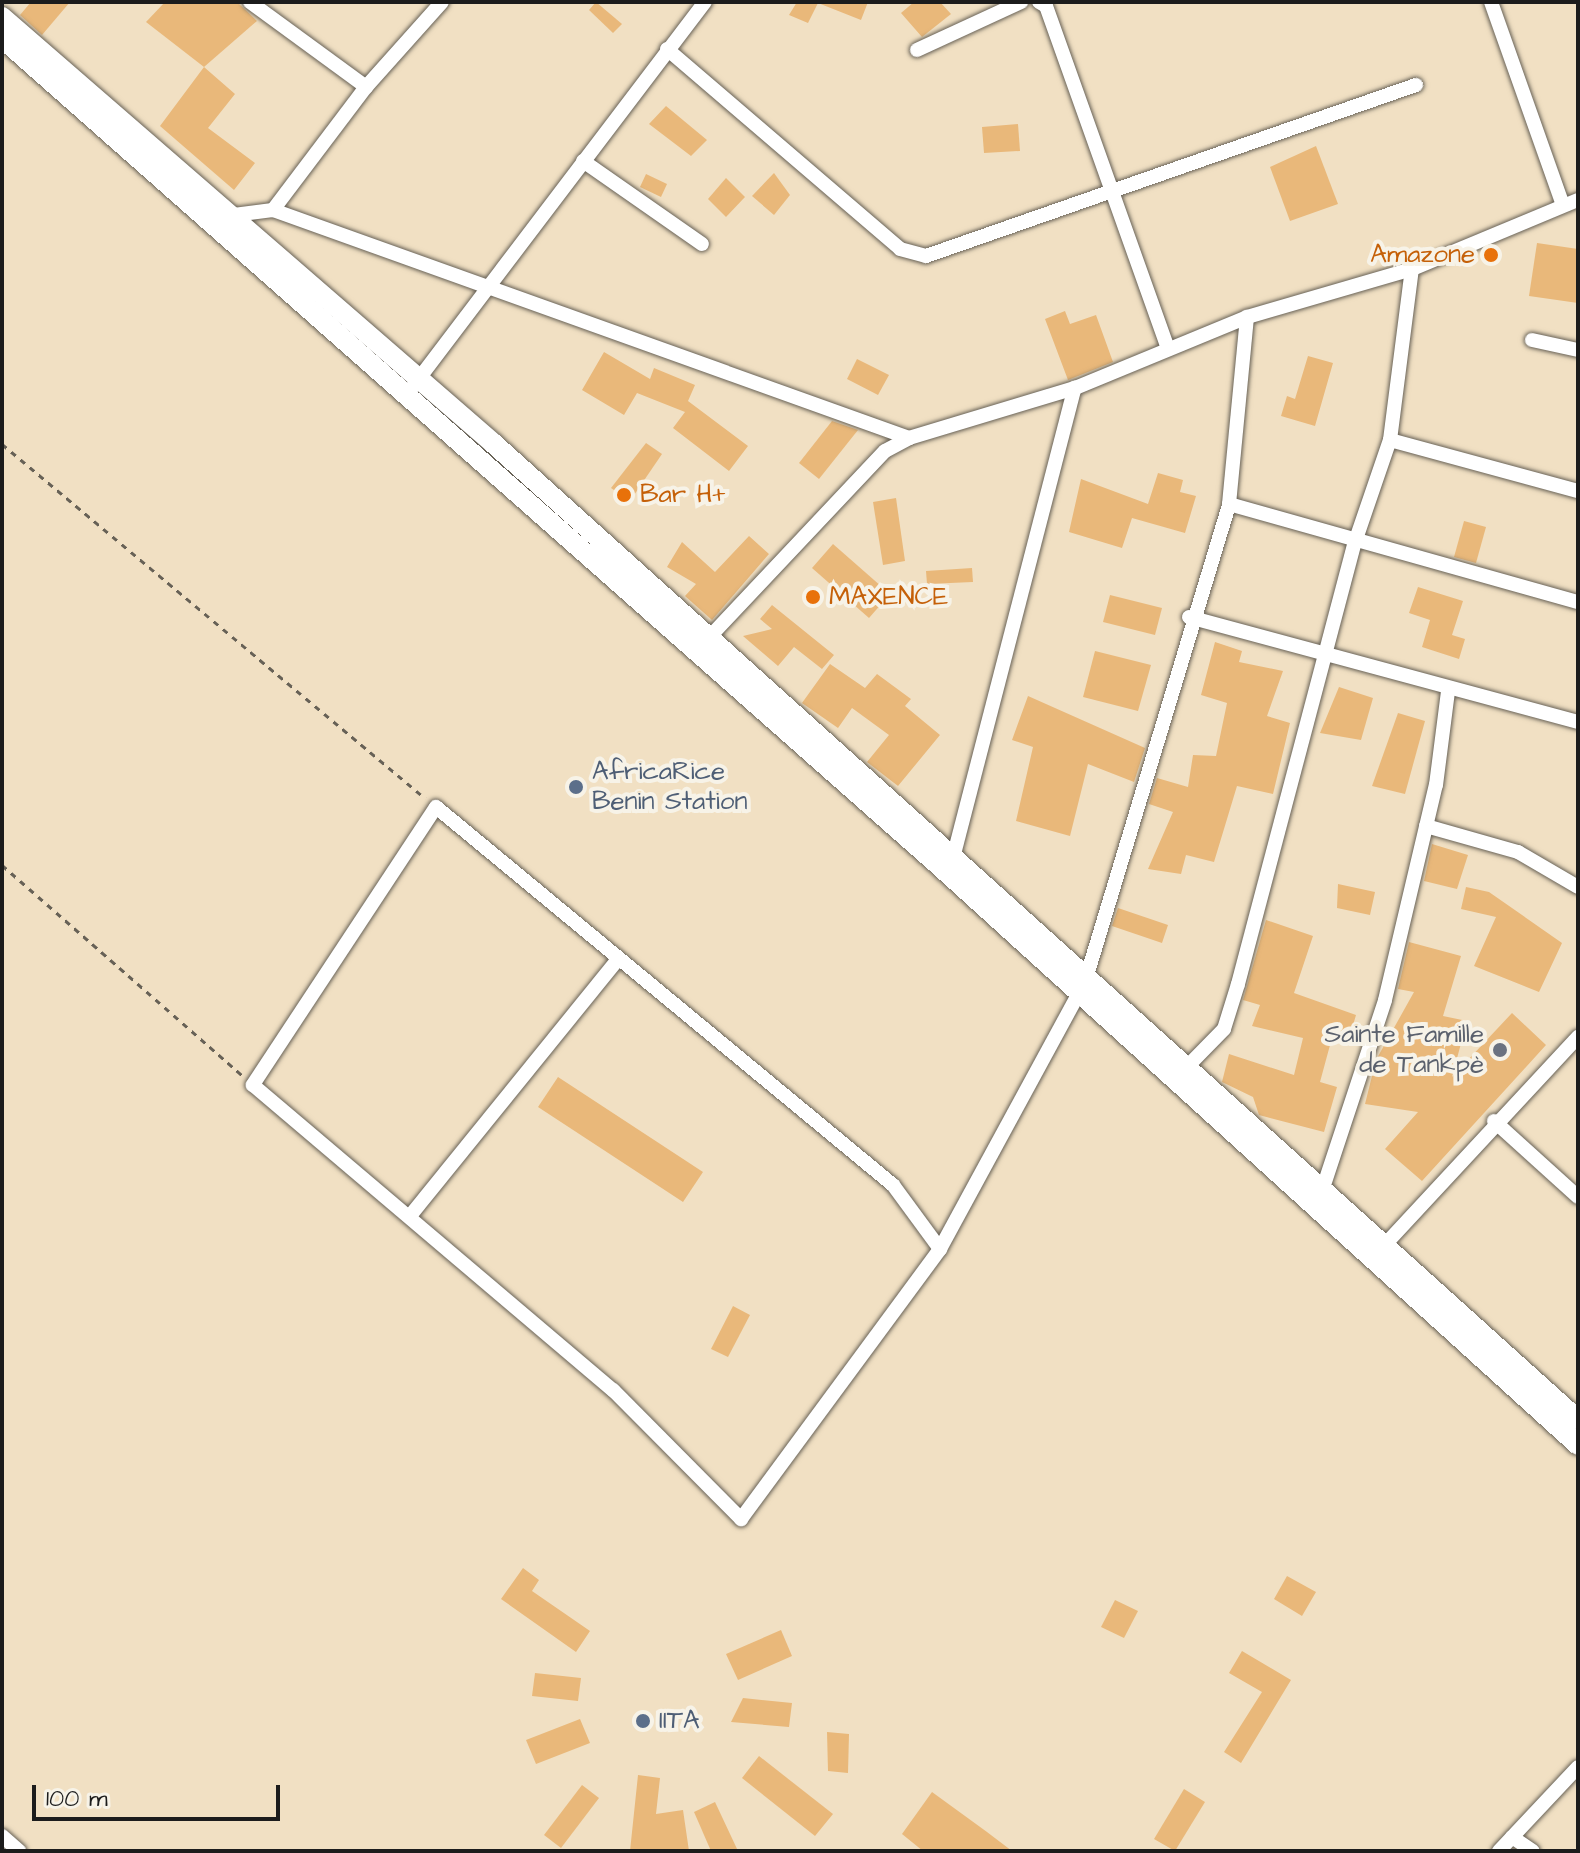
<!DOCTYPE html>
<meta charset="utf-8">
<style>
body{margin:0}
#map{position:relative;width:1580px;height:1853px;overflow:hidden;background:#f1e0c3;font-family:"Architects Daughter",sans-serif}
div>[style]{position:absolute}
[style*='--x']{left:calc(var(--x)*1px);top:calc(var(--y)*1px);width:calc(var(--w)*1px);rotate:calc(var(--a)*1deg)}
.building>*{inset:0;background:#e9b87a}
.path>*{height:3px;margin-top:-1.5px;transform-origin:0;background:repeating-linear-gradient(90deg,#676156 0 6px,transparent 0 12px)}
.roads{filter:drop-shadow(0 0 2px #676156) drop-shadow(0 0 2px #676156)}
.minor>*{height:14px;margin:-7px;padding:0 7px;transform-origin:7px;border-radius:7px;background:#fff}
.secondary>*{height:20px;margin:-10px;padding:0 10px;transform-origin:10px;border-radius:10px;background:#fff}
.dots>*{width:22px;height:22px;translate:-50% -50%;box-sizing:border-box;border:4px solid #f7f3e8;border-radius:50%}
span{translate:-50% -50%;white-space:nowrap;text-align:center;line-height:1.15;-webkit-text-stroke:8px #f7f3e8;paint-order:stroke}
.food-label{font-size:26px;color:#c56008}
.right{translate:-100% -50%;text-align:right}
.left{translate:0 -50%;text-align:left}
.service-label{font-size:26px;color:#4e5e75}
.worship-label{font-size:26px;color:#5b616d}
.frame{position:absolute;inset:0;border:4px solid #1c1c1c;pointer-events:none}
.scale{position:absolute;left:32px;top:1785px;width:248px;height:36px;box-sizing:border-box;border:4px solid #1c1c1c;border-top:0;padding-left:10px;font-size:24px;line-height:28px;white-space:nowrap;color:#1c1c1c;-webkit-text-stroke:6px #f7f3e8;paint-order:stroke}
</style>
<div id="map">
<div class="building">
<i style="clip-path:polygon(31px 2px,70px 2px,42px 35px,20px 15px)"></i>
<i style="clip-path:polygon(165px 2px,237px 2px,257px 21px,204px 67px,146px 22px)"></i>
<i style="clip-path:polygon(596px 2px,622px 24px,613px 33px,589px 10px)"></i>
<i style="clip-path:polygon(797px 2px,868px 2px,861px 20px,818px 3px,808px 23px,789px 15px)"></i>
<i style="clip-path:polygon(914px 2px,940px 2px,951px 14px,922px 37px,901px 13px)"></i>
<i style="clip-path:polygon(204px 67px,235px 94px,208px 128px,255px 163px,234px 190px,160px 126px)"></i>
<i style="clip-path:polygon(666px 106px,707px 140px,691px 156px,649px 124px)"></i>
<i style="clip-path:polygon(1018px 124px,1020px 151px,984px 153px,982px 127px)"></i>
<i style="clip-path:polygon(1316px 146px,1338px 204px,1290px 221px,1270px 167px)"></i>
<i style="clip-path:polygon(774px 173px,790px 195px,774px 215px,752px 196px)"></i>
<i style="clip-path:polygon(646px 174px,667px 184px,661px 197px,640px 187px)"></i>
<i style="clip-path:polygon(726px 178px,745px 197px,726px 217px,708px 199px)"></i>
<i style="clip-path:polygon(1537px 243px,1578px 249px,1578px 303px,1529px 296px)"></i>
<i style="clip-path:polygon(1065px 311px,1070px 324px,1096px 315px,1113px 362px,1068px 380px,1045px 319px)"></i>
<i style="clip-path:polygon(604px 352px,650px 379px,654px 368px,695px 385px,688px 401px,748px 446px,729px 471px,673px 428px,685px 412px,637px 393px,624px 415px,582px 390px)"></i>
<i style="clip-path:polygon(1308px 356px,1333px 363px,1315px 426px,1281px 416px,1287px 396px,1295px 399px)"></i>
<i style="clip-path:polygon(857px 359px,889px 375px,878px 395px,847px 379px)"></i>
<i style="clip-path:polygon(832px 421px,858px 430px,819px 479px,799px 463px)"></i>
<i style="clip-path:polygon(646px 443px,662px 454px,630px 501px,611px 488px)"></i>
<i style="clip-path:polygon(1158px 473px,1183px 480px,1180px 492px,1196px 496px,1185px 533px,1132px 518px,1122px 548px,1069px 532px,1081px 479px,1148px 504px)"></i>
<i style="clip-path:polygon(896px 498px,905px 561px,883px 565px,873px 502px)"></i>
<i style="clip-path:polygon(1464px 521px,1486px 527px,1476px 563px,1454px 557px)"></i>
<i style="clip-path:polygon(749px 536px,769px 554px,712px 620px,685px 596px,696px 584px,667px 567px,682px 542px,715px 572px)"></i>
<i style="clip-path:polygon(833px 544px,890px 594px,869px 618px,812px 568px)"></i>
<i style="clip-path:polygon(972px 568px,973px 582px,927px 584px,926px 571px)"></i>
<i style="clip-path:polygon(1418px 587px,1463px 601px,1452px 635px,1465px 639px,1459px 659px,1422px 647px,1430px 620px,1409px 613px)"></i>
<i style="clip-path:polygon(1110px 595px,1162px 608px,1155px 635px,1103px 622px)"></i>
<i style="clip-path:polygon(772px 605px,834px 655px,822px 669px,794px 647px,778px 666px,743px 636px,772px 629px,760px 619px)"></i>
<i style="clip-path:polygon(1215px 642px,1242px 651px,1239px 662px,1283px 671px,1267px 716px,1290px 723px,1273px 794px,1237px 786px,1214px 862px,1186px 855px,1181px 874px,1148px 869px,1173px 812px,1149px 804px,1157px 778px,1188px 787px,1193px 755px,1216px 756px,1227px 703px,1201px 695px)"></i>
<i style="clip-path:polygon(1095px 651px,1151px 665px,1138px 711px,1083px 697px)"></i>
<i style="clip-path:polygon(830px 664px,865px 688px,877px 674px,911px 699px,905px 706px,940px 735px,898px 786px,867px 762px,889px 735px,852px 708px,838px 728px,802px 703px)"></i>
<i style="clip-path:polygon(1339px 687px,1373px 698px,1361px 740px,1320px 733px)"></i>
<i style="clip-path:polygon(1028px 696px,1145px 748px,1134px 782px,1088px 764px,1070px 836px,1016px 821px,1033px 747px,1012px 740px)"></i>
<i style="clip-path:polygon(1398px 713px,1425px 721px,1405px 794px,1372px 786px)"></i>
<i style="clip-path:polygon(1432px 844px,1468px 855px,1457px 889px,1424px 881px)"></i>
<i style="clip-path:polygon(1338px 884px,1375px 892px,1370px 915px,1337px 908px)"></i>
<i style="clip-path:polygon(1466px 887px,1489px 892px,1562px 943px,1539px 992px,1474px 966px,1496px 917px,1461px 909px)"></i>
<i style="clip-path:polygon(1118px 908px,1168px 925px,1162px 943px,1112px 926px)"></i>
<i style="clip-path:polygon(1266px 920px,1313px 936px,1294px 993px,1356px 1015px,1349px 1039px,1333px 1034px,1320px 1082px,1337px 1087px,1324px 1132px,1259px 1115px,1253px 1097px,1222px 1082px,1229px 1054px,1294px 1075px,1303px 1038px,1252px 1026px,1260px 1005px,1243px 1000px)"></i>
<i style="clip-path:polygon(1409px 942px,1461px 956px,1443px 1016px,1467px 1021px,1452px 1077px,1512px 1013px,1546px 1045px,1422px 1181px,1385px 1149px,1418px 1112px,1365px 1104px,1376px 1060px,1414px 992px,1398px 989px)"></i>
<i style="clip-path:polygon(558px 1077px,703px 1172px,683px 1202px,538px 1107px)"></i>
<i style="clip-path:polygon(733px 1306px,750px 1315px,728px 1357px,711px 1349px)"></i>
<i style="clip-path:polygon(523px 1568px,539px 1580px,532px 1591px,590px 1631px,576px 1652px,501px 1599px)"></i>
<i style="clip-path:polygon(1287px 1576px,1316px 1592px,1302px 1616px,1274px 1599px)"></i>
<i style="clip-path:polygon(1115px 1600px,1138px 1611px,1124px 1638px,1101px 1627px)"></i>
<i style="clip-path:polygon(781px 1630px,792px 1656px,738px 1680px,726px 1654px)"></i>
<i style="clip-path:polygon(1242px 1651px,1291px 1680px,1241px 1763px,1224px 1752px,1262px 1692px,1229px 1673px)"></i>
<i style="clip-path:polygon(535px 1673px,581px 1678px,578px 1701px,532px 1696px)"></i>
<i style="clip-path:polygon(743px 1698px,792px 1703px,789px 1727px,731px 1722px)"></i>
<i style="clip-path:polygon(580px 1719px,590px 1743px,536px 1764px,526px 1740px)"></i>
<i style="clip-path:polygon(827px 1732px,849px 1734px,848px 1773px,828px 1771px)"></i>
<i style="clip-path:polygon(759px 1756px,833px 1814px,815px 1836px,742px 1778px)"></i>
<i style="clip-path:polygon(638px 1775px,660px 1778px,656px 1814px,683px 1810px,689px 1851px,630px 1851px)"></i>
<i style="clip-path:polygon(582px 1785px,599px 1798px,561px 1848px,544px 1835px)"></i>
<i style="clip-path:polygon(1184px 1789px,1205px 1802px,1175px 1851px,1154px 1839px)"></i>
<i style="clip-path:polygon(932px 1792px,987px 1832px,1012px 1851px,923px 1851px,902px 1834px)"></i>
<i style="clip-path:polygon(715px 1802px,738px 1851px,711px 1851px,694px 1812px)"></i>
</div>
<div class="path">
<i style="--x:2;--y:444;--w:552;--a:39.93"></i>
<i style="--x:2;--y:865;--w:320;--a:41.2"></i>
</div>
<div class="roads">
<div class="minor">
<i style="--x:250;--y:2;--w:144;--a:36.2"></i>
<i style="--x:1039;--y:2;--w:8;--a:30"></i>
<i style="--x:1046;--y:6;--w:360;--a:70.4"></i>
<i style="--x:1491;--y:2;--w:215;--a:70.5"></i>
<i style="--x:667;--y:49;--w:307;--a:40.6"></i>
<i style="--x:900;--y:249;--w:27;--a:15"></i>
<i style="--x:926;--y:256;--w:519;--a:-19.24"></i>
<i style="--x:917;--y:50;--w:115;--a:-24.8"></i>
<i style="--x:583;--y:161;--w:145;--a:34.9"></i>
<i style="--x:273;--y:210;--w:676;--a:19.72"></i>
<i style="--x:226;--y:216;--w:47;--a:-7.3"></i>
<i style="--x:273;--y:210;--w:154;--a:-52.9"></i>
<i style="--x:366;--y:87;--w:114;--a:-48.2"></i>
<i style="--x:1532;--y:340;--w:47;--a:12.3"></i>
<i style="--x:405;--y:397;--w:496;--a:-52.8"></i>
<i style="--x:1390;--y:440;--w:195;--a:15.2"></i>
<i style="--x:1229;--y:504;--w:362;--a:15.7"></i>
<i style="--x:1189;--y:617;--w:403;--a:15.1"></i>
<i style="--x:703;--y:644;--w:265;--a:-46.7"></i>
<i style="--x:885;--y:451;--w:27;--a:-28"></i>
<i style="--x:909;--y:438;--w:173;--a:-16.8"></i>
<i style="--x:1075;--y:388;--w:186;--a:-22.4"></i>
<i style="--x:1247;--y:317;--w:172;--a:-16.2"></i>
<i style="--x:1412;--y:269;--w:180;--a:-22.6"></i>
<i style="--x:1426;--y:826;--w:96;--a:15.8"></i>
<i style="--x:1518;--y:852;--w:69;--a:30.3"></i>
<i style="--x:952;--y:862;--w:490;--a:-75.5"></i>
<i style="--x:1180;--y:1074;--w:63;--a:-45.6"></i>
<i style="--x:1224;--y:1029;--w:47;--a:-72.7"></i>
<i style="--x:1238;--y:984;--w:457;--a:-75.2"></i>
<i style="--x:1355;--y:542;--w:108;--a:-71.1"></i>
<i style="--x:1390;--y:440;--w:172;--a:-82.7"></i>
<i style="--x:1494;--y:1121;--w:113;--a:42.1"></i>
<i style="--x:1320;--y:1197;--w:207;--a:-71.7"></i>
<i style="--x:1385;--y:1000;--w:221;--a:-76.7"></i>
<i style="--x:1436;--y:785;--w:95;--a:-82.7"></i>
<i style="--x:410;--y:1216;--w:331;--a:-51"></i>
<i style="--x:940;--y:1249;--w:79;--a:-126.3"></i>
<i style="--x:893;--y:1185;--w:593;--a:-140.4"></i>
<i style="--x:436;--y:807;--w:333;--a:123.4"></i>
<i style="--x:253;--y:1085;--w:472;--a:40.3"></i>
<i style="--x:613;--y:1390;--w:182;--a:45.2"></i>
<i style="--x:741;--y:1519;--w:335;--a:-53.6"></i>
<i style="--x:940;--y:1249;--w:304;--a:-61.5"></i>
<i style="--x:1085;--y:982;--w:499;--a:-73.2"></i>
<i style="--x:1229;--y:504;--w:188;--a:-84.5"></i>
<i style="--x:1380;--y:1250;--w:291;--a:-47.1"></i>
<i style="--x:2;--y:1836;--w:23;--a:41"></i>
<i style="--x:1512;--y:1837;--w:25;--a:34"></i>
<i style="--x:1499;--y:1851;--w:115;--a:-46.8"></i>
</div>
<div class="secondary">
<i style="--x:2;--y:17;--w:650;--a:40.95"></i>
<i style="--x:493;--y:443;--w:1460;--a:42"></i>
<i style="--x:2;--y:38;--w:1243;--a:41.45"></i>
<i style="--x:934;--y:861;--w:869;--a:42.2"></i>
</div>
</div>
<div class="dots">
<i style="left:1491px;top:255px;background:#e8710a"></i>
<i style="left:624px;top:495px;background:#e8710a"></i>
<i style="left:813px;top:597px;background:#e8710a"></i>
<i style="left:576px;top:787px;background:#5c6f8a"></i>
<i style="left:1500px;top:1050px;background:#6b7280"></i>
<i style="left:643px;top:1721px;background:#5c6f8a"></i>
</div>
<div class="food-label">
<span class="right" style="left:1475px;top:255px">Amazone</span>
<span class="left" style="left:640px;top:495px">Bar H+</span>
<span class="left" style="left:829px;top:597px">MAXENCE</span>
</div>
<div class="service-label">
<span class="left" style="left:592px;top:787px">AfricaRice<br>Benin Station</span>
<span class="left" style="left:659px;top:1721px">IITA</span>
</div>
<div class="worship-label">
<span class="right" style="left:1484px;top:1050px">Sainte Famille<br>de Tankpè</span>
</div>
<div class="frame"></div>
<div class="scale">100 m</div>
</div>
